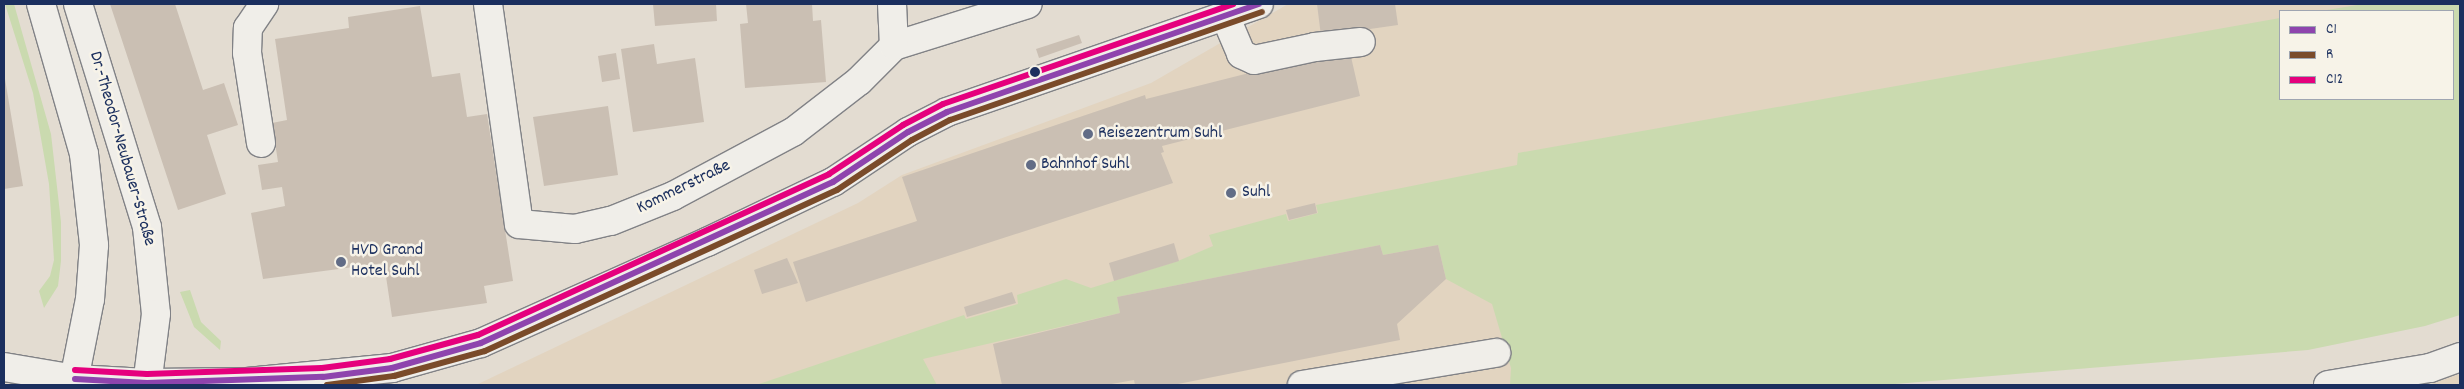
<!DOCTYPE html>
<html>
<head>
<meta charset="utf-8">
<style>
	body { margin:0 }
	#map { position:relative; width:2464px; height:389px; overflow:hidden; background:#e3dcd1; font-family:Dekko,sans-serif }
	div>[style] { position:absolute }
	.built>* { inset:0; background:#e2d4c0 }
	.green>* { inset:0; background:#cadaaf }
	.building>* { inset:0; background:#cabfb3 }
	.roads { filter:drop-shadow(1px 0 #818286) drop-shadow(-1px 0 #818286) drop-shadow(0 1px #818286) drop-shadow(0 -1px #818286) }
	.minor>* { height:28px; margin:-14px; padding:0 14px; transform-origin:14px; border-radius:14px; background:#f0eee9 }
	.major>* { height:28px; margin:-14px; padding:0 14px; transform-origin:14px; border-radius:14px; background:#f0eee9 }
	.bus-1>* { height:6px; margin:-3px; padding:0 3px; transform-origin:3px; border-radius:3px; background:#8e44ad }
	.bus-2>* { height:6px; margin:-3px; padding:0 3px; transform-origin:3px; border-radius:3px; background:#7a4b2a }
	.bus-3>* { height:6px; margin:-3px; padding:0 3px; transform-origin:3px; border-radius:3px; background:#e5007d }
	.dots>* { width:14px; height:14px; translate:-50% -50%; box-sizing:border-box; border:2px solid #f7f3e8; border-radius:50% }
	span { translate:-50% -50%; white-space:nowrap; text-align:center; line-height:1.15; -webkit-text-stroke:5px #f7f3e8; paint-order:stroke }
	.poi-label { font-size:18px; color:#1b2f5e }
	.left { translate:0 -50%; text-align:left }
	.street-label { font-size:18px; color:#1b2f5e }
	.frame { position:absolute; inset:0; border:5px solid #1b2f5e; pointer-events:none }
	.legend { position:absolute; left:2279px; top:10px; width:175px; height:90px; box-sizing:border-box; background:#f7f3e8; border:1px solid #9fa5b1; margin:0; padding:6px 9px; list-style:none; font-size:15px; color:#1b2f5e }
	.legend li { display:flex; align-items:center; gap:10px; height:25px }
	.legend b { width:25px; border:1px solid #9fa5b1 }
</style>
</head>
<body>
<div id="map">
	<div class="built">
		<div style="clip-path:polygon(evenodd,1288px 4px,2460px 4px,2460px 228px,1577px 385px,476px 385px,858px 203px,902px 175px,1151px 83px,1288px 4px,2280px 11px,2453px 11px,2453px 99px,2280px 99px,2280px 11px)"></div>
		<div style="clip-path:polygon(2460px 374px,2460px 385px,2428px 385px)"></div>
	</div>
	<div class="green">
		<div style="clip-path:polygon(5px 4px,14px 4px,51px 134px,61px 222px,61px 261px,58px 286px,44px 308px,39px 291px,50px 276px,54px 260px,49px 184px,33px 93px)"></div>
		<div style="clip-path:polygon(2363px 4px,2460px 4px,2460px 315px,2425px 326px,2308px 350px,1883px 385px,1510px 385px,1511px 368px,1492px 304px,1446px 279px,1438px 245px,1383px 255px,1380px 245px,1117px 297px,1120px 313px,923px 359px,937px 385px,756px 385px,964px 315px,966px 319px,1018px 304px,1017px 295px,1066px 279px,1091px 288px,1178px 261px,1213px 246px,1209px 235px,1286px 214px,1288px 221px,1318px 213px,1316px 205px,1517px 165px,1518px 153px,2280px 18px,2280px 99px,2453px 99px,2453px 11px,2321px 11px)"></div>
		<div style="clip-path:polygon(190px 290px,201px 322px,221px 341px,220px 350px,194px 327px,180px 292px)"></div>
	</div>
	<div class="building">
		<div style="clip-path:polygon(110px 4px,175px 4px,203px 90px,224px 83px,238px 125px,207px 135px,226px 194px,178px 210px)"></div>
		<div style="clip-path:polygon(653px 4px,716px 4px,717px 21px,655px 26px)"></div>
		<div style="clip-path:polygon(746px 4px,812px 4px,813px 21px,821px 20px,826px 82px,745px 88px,740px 24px,748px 23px)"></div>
		<div style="clip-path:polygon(1317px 4px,1395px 4px,1398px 25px,1321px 36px)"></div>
		<div style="clip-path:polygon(420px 6px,432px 77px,460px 73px,467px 117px,487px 114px,513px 281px,484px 286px,487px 303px,392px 317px,384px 263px,263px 279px,251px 213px,285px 206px,282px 187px,262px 190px,258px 165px,278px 162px,272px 123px,287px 120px,275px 39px,349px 28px,348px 17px)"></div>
		<div style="clip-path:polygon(1079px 35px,1082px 43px,1039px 58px,1036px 49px)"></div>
		<div style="clip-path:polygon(654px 44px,657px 64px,695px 58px,704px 122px,633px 132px,621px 49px)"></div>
		<div style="clip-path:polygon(1349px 48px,1360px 96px,1162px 146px,1164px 152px,1161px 153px,1173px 183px,806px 302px,793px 262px,917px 221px,902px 177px,1145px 95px,1146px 99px)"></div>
		<div style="clip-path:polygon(616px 53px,620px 79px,602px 82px,598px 56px)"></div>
		<div style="clip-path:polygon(4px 73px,23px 186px,4px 189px)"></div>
		<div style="clip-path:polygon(608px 106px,618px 175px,544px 186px,533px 117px)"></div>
		<div style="clip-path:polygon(1315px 203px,1317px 213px,1289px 220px,1286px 210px)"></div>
		<div style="clip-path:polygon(1174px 243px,1179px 261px,1114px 281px,1109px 263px)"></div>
		<div style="clip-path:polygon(1380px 245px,1383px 255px,1438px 245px,1446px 279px,1397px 324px,1400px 340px,1173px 385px,1135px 385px,1134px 380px,1106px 385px,1002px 385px,993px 344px,1120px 313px,1117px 297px)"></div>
		<div style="clip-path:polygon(787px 258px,798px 283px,762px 294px,754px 270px)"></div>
		<div style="clip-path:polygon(1012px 292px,1016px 303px,967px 317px,964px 307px)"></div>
	</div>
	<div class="roads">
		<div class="minor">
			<div style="left:488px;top:4px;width:222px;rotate:82deg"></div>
			<div style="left:519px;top:224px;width:56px;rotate:5.1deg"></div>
			<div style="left:575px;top:229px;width:37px;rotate:-13deg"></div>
			<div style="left:611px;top:221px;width:67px;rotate:-22deg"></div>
			<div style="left:673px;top:196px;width:136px;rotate:-28.1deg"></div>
			<div style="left:793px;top:132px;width:83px;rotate:-37.7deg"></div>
			<div style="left:859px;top:81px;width:49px;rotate:-45deg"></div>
			<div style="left:894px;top:46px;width:140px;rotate:-17.4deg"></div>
			<div style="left:892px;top:4px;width:42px;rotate:87.3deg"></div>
			<div style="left:1226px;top:18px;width:39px;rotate:67deg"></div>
			<div style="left:1241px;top:54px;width:14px;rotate:25deg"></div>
			<div style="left:1254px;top:60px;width:62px;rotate:-12deg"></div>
			<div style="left:1315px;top:47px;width:46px;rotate:-6.2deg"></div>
			<div style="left:261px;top:143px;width:91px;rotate:-98.8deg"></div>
			<div style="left:247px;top:53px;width:25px;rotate:-88deg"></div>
			<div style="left:248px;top:28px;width:29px;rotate:-56deg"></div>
			<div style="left:4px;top:367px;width:72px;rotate:9.6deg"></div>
			<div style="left:75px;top:379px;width:72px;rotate:3.2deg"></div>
			<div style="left:147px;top:383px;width:100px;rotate:-0.6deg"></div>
			<div style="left:247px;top:382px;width:146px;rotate:-5.5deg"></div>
			<div style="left:392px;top:368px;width:92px;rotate:-15.7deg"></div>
			<div style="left:481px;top:343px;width:248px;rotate:-24.1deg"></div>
			<div style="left:707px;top:242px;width:140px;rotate:-25.5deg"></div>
			<div style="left:833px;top:182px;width:90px;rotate:-33.7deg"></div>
			<div style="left:908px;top:132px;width:44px;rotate:-27.1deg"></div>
			<div style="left:947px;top:112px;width:330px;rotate:-19.1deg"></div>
			<div style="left:1302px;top:385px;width:197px;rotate:-9.4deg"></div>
			<div style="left:2328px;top:385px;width:103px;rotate:-9.5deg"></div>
			<div style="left:2430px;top:368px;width:32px;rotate:-20deg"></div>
		</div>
		<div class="major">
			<div style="left:41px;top:4px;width:156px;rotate:74deg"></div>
			<div style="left:84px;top:154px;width:92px;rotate:83.7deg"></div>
			<div style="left:94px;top:245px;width:54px;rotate:94.2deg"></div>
			<div style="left:90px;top:299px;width:88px;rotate:101.2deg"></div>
			<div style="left:78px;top:4px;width:233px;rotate:72.8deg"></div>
			<div style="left:147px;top:227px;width:87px;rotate:84.1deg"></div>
			<div style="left:156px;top:314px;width:72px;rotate:97.2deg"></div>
		</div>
	</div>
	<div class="bus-1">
		<div style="left:75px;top:379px;width:72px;rotate:3.2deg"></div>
		<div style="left:147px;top:383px;width:176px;rotate:-2deg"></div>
		<div style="left:323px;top:377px;width:70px;rotate:-7.4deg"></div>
		<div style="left:392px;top:368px;width:92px;rotate:-15.7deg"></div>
		<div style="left:481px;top:343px;width:387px;rotate:-24.6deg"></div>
		<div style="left:833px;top:182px;width:90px;rotate:-33.7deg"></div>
		<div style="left:908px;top:132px;width:44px;rotate:-27.1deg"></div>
		<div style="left:947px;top:112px;width:330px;rotate:-19.1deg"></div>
	</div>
	<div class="bus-2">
		<div style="left:327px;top:385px;width:68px;rotate:-7.7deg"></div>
		<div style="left:394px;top:376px;width:94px;rotate:-15.4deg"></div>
		<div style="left:485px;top:351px;width:387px;rotate:-24.6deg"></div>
		<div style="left:837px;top:190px;width:90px;rotate:-33.7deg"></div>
		<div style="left:912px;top:140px;width:43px;rotate:-27.8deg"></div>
		<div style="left:950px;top:120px;width:330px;rotate:-19.1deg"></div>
	</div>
	<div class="bus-3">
		<div style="left:75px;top:370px;width:72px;rotate:3.2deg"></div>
		<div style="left:147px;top:374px;width:175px;rotate:-2deg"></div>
		<div style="left:322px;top:368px;width:69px;rotate:-7.5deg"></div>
		<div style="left:390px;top:359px;width:91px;rotate:-15.3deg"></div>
		<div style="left:478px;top:335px;width:386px;rotate:-24.6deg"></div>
		<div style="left:829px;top:174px;width:89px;rotate:-33.5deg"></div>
		<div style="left:903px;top:125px;width:45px;rotate:-27.7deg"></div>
		<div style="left:943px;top:104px;width:307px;rotate:-19deg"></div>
	</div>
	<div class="dots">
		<div style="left:1035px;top:72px;background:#1b2f5e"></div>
		<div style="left:1088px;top:134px;background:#616c86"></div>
		<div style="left:1031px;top:165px;background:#616c86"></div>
		<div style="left:1231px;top:193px;background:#616c86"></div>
		<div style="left:341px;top:262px;background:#616c86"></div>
	</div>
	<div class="poi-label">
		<span class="left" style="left:1098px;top:134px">Reisezentrum Suhl</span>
		<span class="left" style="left:1041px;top:165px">Bahnhof Suhl</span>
		<span class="left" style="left:1242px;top:193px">Suhl</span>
		<span class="left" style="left:351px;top:262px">HVD Grand<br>Hotel Suhl</span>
	</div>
	<div class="street-label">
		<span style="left:121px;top:149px;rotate:74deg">Dr.-Theodor-Neubauer-Straße</span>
		<span style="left:684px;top:188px;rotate:-26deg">Kommerstraße</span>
	</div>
	<div class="frame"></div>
	<ul class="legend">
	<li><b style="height:6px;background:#8e44ad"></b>C1</li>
	<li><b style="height:6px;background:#7a4b2a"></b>R</li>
	<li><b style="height:6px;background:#e5007d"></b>C12</li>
	</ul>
</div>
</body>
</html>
